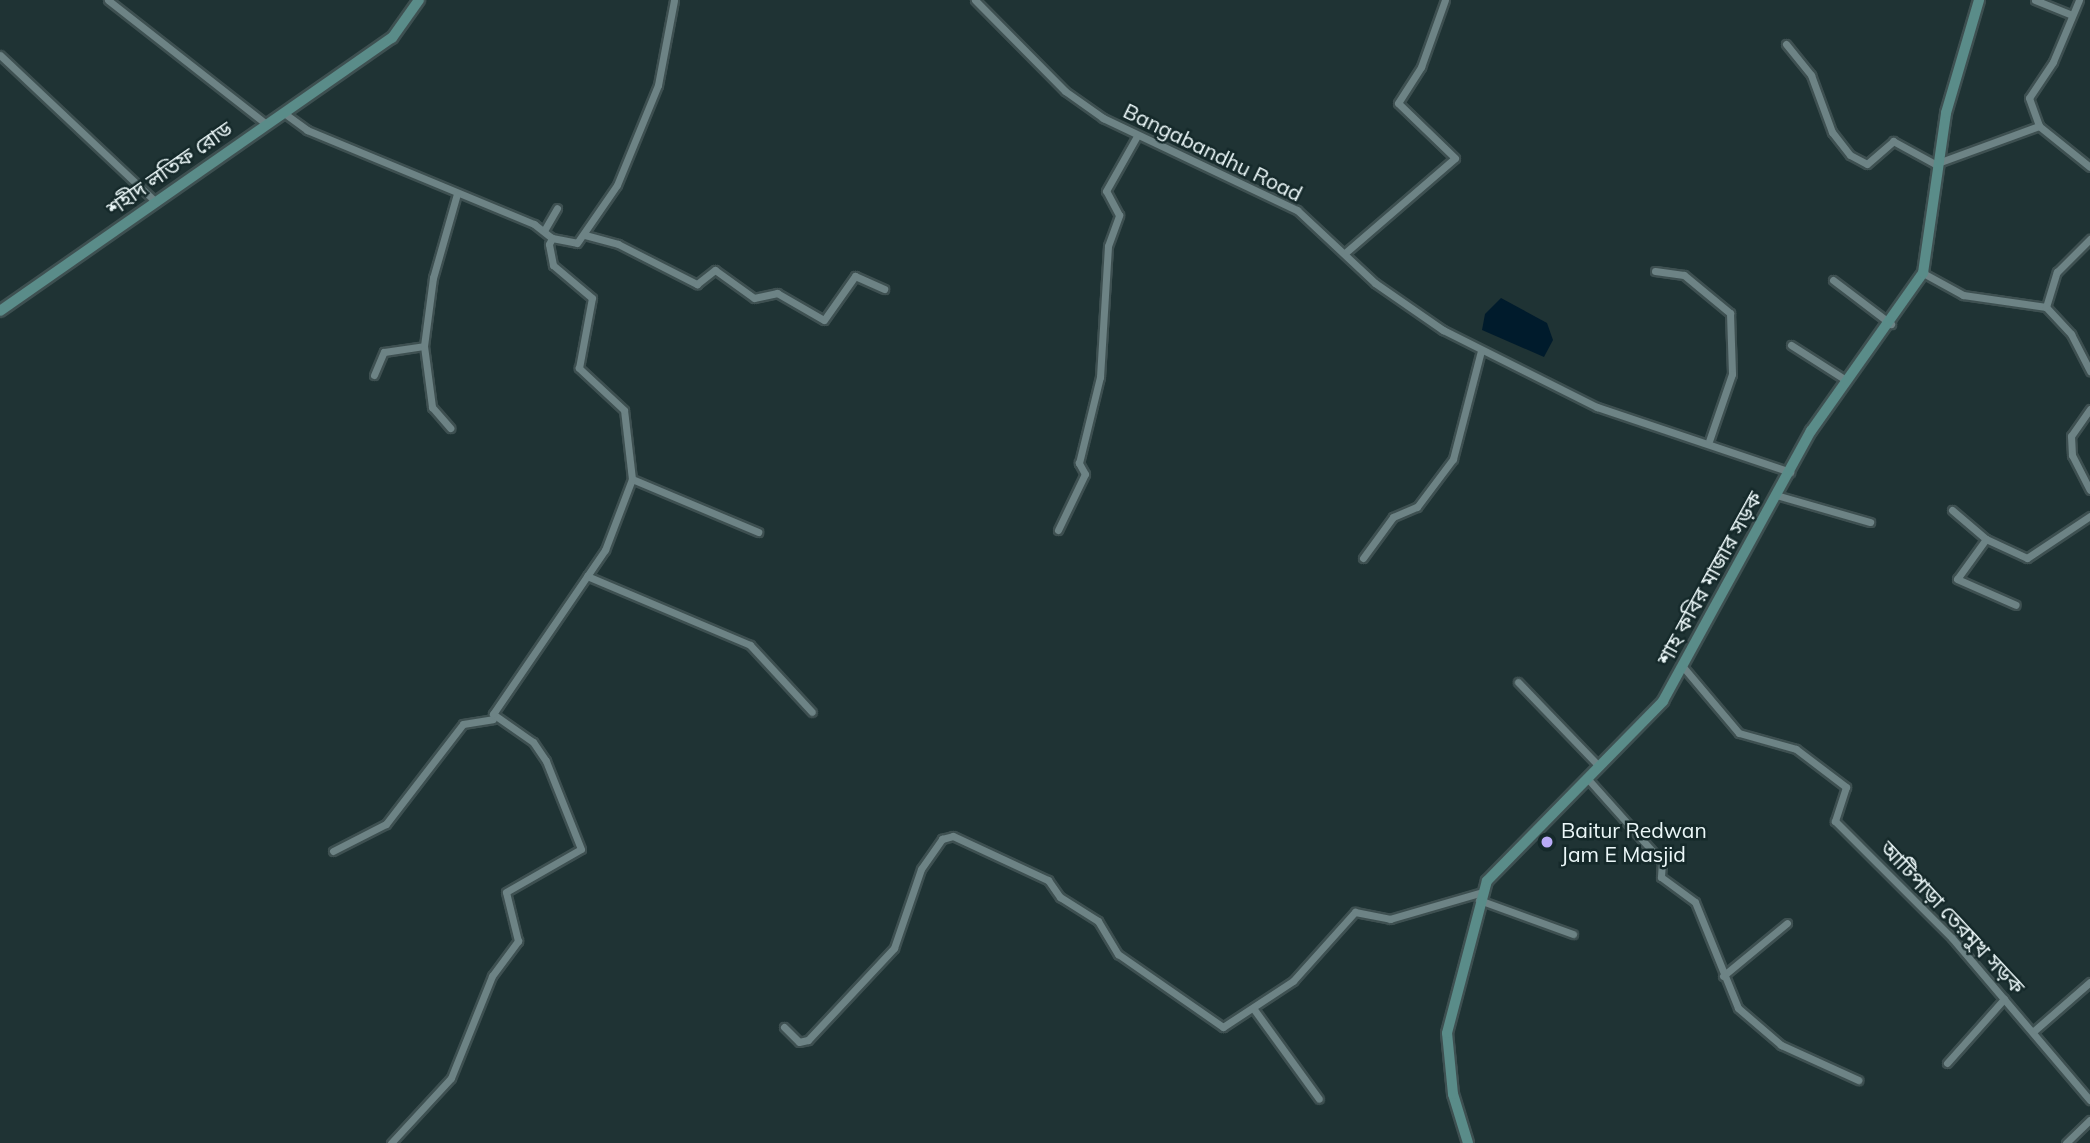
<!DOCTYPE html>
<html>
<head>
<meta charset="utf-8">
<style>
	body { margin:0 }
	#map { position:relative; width:2090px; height:1143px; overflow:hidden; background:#1f3334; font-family:Mulish,"Noto Sans Bengali",sans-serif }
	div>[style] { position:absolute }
	.water>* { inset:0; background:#001b2c }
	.roads { filter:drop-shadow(2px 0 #3e5051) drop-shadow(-2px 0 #3e5051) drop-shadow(0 2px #3e5051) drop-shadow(0 -2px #3e5051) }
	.street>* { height:7px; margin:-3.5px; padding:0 3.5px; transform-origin:3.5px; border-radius:3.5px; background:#6d8385 }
	.secondary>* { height:10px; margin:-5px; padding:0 5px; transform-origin:5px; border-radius:5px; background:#5a8c89 }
	.dots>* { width:19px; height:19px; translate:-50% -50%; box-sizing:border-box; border:4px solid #15292a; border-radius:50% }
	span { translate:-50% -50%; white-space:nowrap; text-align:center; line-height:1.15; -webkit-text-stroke:5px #15292a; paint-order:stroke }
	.street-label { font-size:21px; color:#ebf7f8 }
	.poi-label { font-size:21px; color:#ebf7f8 }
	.left { translate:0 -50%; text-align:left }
</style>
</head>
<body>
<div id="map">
	<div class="water">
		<div style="clip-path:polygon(1501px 298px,1547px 323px,1553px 340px,1544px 357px,1482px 330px,1485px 314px)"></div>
	</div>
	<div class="roads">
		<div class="street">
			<div style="left:108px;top:0;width:201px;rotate:38.1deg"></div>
			<div style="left:975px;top:0;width:128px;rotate:45.3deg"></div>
			<div style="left:1065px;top:91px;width:47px;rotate:35.4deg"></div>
			<div style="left:1103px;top:118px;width:215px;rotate:25.4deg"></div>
			<div style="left:1297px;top:210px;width:107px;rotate:43.1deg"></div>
			<div style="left:1375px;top:283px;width:83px;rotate:34.7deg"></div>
			<div style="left:1443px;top:330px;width:172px;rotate:26.6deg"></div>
			<div style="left:1597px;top:407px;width:204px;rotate:18.6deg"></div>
			<div style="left:2035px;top:0;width:40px;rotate:22deg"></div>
			<div style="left:2079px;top:0;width:67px;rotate:112.8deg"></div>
			<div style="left:2053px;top:62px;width:43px;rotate:123.7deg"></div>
			<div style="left:2029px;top:98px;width:30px;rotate:70deg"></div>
			<div style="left:2039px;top:126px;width:65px;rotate:38.8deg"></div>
			<div style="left:1786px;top:44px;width:40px;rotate:51deg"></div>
			<div style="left:1811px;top:75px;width:61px;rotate:69.8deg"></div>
			<div style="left:1832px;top:132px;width:29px;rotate:52deg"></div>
			<div style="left:1850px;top:155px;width:19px;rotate:28deg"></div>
			<div style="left:1867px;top:164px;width:35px;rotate:-41deg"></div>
			<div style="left:1893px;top:141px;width:48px;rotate:28.7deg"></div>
			<div style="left:1935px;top:164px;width:111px;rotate:-20.1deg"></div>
			<div style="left:0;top:55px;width:210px;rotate:43.3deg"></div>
			<div style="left:284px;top:113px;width:29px;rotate:36deg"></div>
			<div style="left:307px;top:130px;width:246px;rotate:22.5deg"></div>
			<div style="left:534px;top:224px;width:23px;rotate:38deg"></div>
			<div style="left:545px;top:229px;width:24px;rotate:-60deg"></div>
			<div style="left:585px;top:235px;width:34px;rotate:15deg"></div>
			<div style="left:618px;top:244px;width:89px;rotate:26.9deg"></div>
			<div style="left:697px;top:284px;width:23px;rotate:-38deg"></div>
			<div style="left:715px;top:270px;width:48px;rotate:35.7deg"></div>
			<div style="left:754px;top:298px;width:24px;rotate:-12deg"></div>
			<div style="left:777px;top:293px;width:54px;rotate:29.9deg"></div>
			<div style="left:824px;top:320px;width:54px;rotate:-54.8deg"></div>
			<div style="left:855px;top:276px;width:32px;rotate:24deg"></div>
			<div style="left:1345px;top:253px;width:145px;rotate:-40.8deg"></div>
			<div style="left:1455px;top:158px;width:79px;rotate:-136deg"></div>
			<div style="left:1398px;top:103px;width:43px;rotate:-57.4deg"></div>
			<div style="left:1421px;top:67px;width:71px;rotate:-70.3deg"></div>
			<div style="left:1655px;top:271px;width:29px;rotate:8deg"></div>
			<div style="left:1684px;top:275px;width:60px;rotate:39.6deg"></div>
			<div style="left:1730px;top:313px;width:61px;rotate:88.1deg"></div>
			<div style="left:1732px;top:374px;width:71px;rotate:108.9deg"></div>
			<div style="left:1923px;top:273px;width:46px;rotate:28.8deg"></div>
			<div style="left:1963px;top:295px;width:84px;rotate:8.2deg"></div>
			<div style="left:2046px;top:307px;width:37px;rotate:47deg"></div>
			<div style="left:2071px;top:334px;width:42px;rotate:62.8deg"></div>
			<div style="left:1833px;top:280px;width:73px;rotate:37.2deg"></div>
			<div style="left:2046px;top:307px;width:37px;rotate:-73deg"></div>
			<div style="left:2057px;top:272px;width:47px;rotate:-45deg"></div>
			<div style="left:1791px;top:345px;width:65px;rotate:32.5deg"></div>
			<div style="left:424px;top:346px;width:62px;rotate:82.5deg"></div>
			<div style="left:432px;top:407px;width:28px;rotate:49deg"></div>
			<div style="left:374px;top:375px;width:25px;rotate:-67deg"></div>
			<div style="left:384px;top:352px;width:40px;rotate:-8.5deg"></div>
			<div style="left:424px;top:346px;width:69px;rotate:-82.5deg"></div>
			<div style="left:433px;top:278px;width:87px;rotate:-74.1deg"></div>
			<div style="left:2090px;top:409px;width:33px;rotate:125deg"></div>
			<div style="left:2071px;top:436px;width:19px;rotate:87deg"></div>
			<div style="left:2072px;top:455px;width:39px;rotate:63deg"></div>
			<div style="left:632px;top:479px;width:137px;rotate:22.8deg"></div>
			<div style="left:1776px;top:495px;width:98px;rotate:16deg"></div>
			<div style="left:1952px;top:510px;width:45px;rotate:40.5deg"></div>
			<div style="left:1986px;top:539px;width:45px;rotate:24.9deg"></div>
			<div style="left:2027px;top:558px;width:76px;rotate:-33.7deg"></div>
			<div style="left:1058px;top:530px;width:62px;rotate:-64.3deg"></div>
			<div style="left:1085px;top:474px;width:13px;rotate:-119deg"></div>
			<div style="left:1079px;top:463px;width:89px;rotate:-76.3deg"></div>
			<div style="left:1100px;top:377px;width:131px;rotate:-86.5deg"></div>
			<div style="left:1108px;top:246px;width:33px;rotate:-70deg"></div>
			<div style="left:1119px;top:215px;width:27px;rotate:-118deg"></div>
			<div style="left:1106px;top:191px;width:63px;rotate:-60.6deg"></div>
			<div style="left:1986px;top:539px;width:49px;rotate:125.9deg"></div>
			<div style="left:1957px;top:579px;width:64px;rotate:23.8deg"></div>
			<div style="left:1363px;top:558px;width:51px;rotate:-53.8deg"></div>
			<div style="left:1393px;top:517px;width:26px;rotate:-23deg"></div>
			<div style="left:1417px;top:507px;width:60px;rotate:-53.1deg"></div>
			<div style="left:1453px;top:459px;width:112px;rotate:-75.5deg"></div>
			<div style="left:587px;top:576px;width:177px;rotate:22.9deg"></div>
			<div style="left:750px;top:645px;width:91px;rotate:47.2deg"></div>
			<div style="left:1684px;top:668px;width:85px;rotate:49.8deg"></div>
			<div style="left:1739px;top:733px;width:59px;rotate:15.7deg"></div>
			<div style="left:1796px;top:749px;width:63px;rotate:37.2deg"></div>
			<div style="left:1846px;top:787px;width:36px;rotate:108deg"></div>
			<div style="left:1835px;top:821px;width:165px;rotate:45deg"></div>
			<div style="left:1952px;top:938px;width:213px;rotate:49.6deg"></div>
			<div style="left:1518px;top:682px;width:115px;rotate:46.1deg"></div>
			<div style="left:1587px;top:778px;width:113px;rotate:48.2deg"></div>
			<div style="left:1662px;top:862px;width:15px;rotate:94deg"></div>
			<div style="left:1661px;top:877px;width:42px;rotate:36.3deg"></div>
			<div style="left:1695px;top:902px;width:114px;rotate:67.9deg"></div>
			<div style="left:1738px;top:1008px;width:57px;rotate:40.7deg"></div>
			<div style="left:1781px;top:1045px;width:85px;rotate:24.4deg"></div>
			<div style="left:333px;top:851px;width:59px;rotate:-27deg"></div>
			<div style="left:386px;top:824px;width:126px;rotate:-52.4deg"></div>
			<div style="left:463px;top:724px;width:30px;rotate:-9deg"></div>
			<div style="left:1479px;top:900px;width:100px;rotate:19.9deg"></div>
			<div style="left:1723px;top:976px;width:83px;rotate:-39.6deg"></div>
			<div style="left:1253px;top:1008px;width:112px;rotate:54deg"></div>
			<div style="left:784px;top:1027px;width:21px;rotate:45deg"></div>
			<div style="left:799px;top:1042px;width:9px;rotate:-13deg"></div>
			<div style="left:808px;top:1040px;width:126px;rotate:-46.9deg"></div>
			<div style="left:894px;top:948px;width:83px;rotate:-71.1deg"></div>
			<div style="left:921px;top:869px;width:37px;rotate:-55deg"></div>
			<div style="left:942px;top:839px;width:11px;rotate:-15deg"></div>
			<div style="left:953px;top:836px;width:105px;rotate:24.9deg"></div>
			<div style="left:1048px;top:880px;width:21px;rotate:55deg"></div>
			<div style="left:1060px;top:897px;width:45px;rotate:32.3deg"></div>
			<div style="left:1098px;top:921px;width:39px;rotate:59deg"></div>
			<div style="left:1118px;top:954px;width:128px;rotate:34.8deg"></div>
			<div style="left:1223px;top:1027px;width:84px;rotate:-33.3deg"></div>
			<div style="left:1293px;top:981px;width:93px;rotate:-48.1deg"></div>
			<div style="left:1355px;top:912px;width:36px;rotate:11deg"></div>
			<div style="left:1390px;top:919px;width:97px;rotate:-16.2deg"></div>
			<div style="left:2035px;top:1030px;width:73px;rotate:-41.1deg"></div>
			<div style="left:1947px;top:1063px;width:86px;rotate:-48.3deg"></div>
			<div style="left:391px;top:1143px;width:88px;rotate:-47.3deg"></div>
			<div style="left:451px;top:1078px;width:110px;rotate:-68.1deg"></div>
			<div style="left:492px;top:976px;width:44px;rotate:-53.4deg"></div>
			<div style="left:518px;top:941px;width:50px;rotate:-103.8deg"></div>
			<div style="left:506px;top:892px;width:86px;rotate:-29.8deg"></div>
			<div style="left:581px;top:849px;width:95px;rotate:-111.7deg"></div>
			<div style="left:546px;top:761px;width:23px;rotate:-124deg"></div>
			<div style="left:533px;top:742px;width:49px;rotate:-145deg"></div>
			<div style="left:493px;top:714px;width:199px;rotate:-55.7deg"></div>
			<div style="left:605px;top:550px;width:76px;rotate:-69.2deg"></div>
			<div style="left:632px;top:479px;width:69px;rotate:-96.6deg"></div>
			<div style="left:624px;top:410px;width:62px;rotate:-137deg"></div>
			<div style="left:579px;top:368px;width:71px;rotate:-79.5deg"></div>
			<div style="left:592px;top:298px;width:51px;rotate:-139.8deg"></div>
			<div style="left:553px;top:265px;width:21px;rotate:-101deg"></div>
			<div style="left:549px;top:244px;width:7px;rotate:-63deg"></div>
			<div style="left:552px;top:238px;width:25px;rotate:11deg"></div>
			<div style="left:577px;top:243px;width:70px;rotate:-55.4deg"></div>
			<div style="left:617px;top:185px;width:108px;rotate:-67.7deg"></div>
			<div style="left:658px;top:85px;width:86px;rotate:-79.3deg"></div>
			<div style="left:2066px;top:1143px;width:33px;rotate:-44deg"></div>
		</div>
		<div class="secondary">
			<div style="left:0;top:311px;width:478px;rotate:-34.9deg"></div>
			<div style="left:392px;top:38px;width:47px;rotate:-54.6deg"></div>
			<div style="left:1468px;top:1143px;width:51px;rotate:-107deg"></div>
			<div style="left:1453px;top:1094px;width:61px;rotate:-95.6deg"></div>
			<div style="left:1447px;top:1033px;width:157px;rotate:-75.3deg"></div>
			<div style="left:1487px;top:881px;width:252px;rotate:-45.6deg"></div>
			<div style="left:1663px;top:701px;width:308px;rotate:-61.3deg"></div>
			<div style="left:1811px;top:431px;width:194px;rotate:-54.7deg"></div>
			<div style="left:1923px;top:273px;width:162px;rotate:-81.8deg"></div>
			<div style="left:1946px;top:113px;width:118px;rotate:-73.7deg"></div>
		</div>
	</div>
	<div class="dots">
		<div style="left:1547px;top:842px;background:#b9abf7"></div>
	</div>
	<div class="street-label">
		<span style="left:1213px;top:152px;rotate:26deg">Bangabandhu Road</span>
		<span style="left:169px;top:168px;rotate:-35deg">শহীদ লতিফ রোড</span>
		<span style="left:1709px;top:578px;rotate:-61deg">শাহ কবির মাজার সড়ক</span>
		<span style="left:1953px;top:917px;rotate:47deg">আটিপাড়া তেরমুখ সড়ক</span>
	</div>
	<div class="poi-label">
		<span class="left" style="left:1561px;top:842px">Baitur Redwan<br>Jam E Masjid</span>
	</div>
</div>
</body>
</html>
